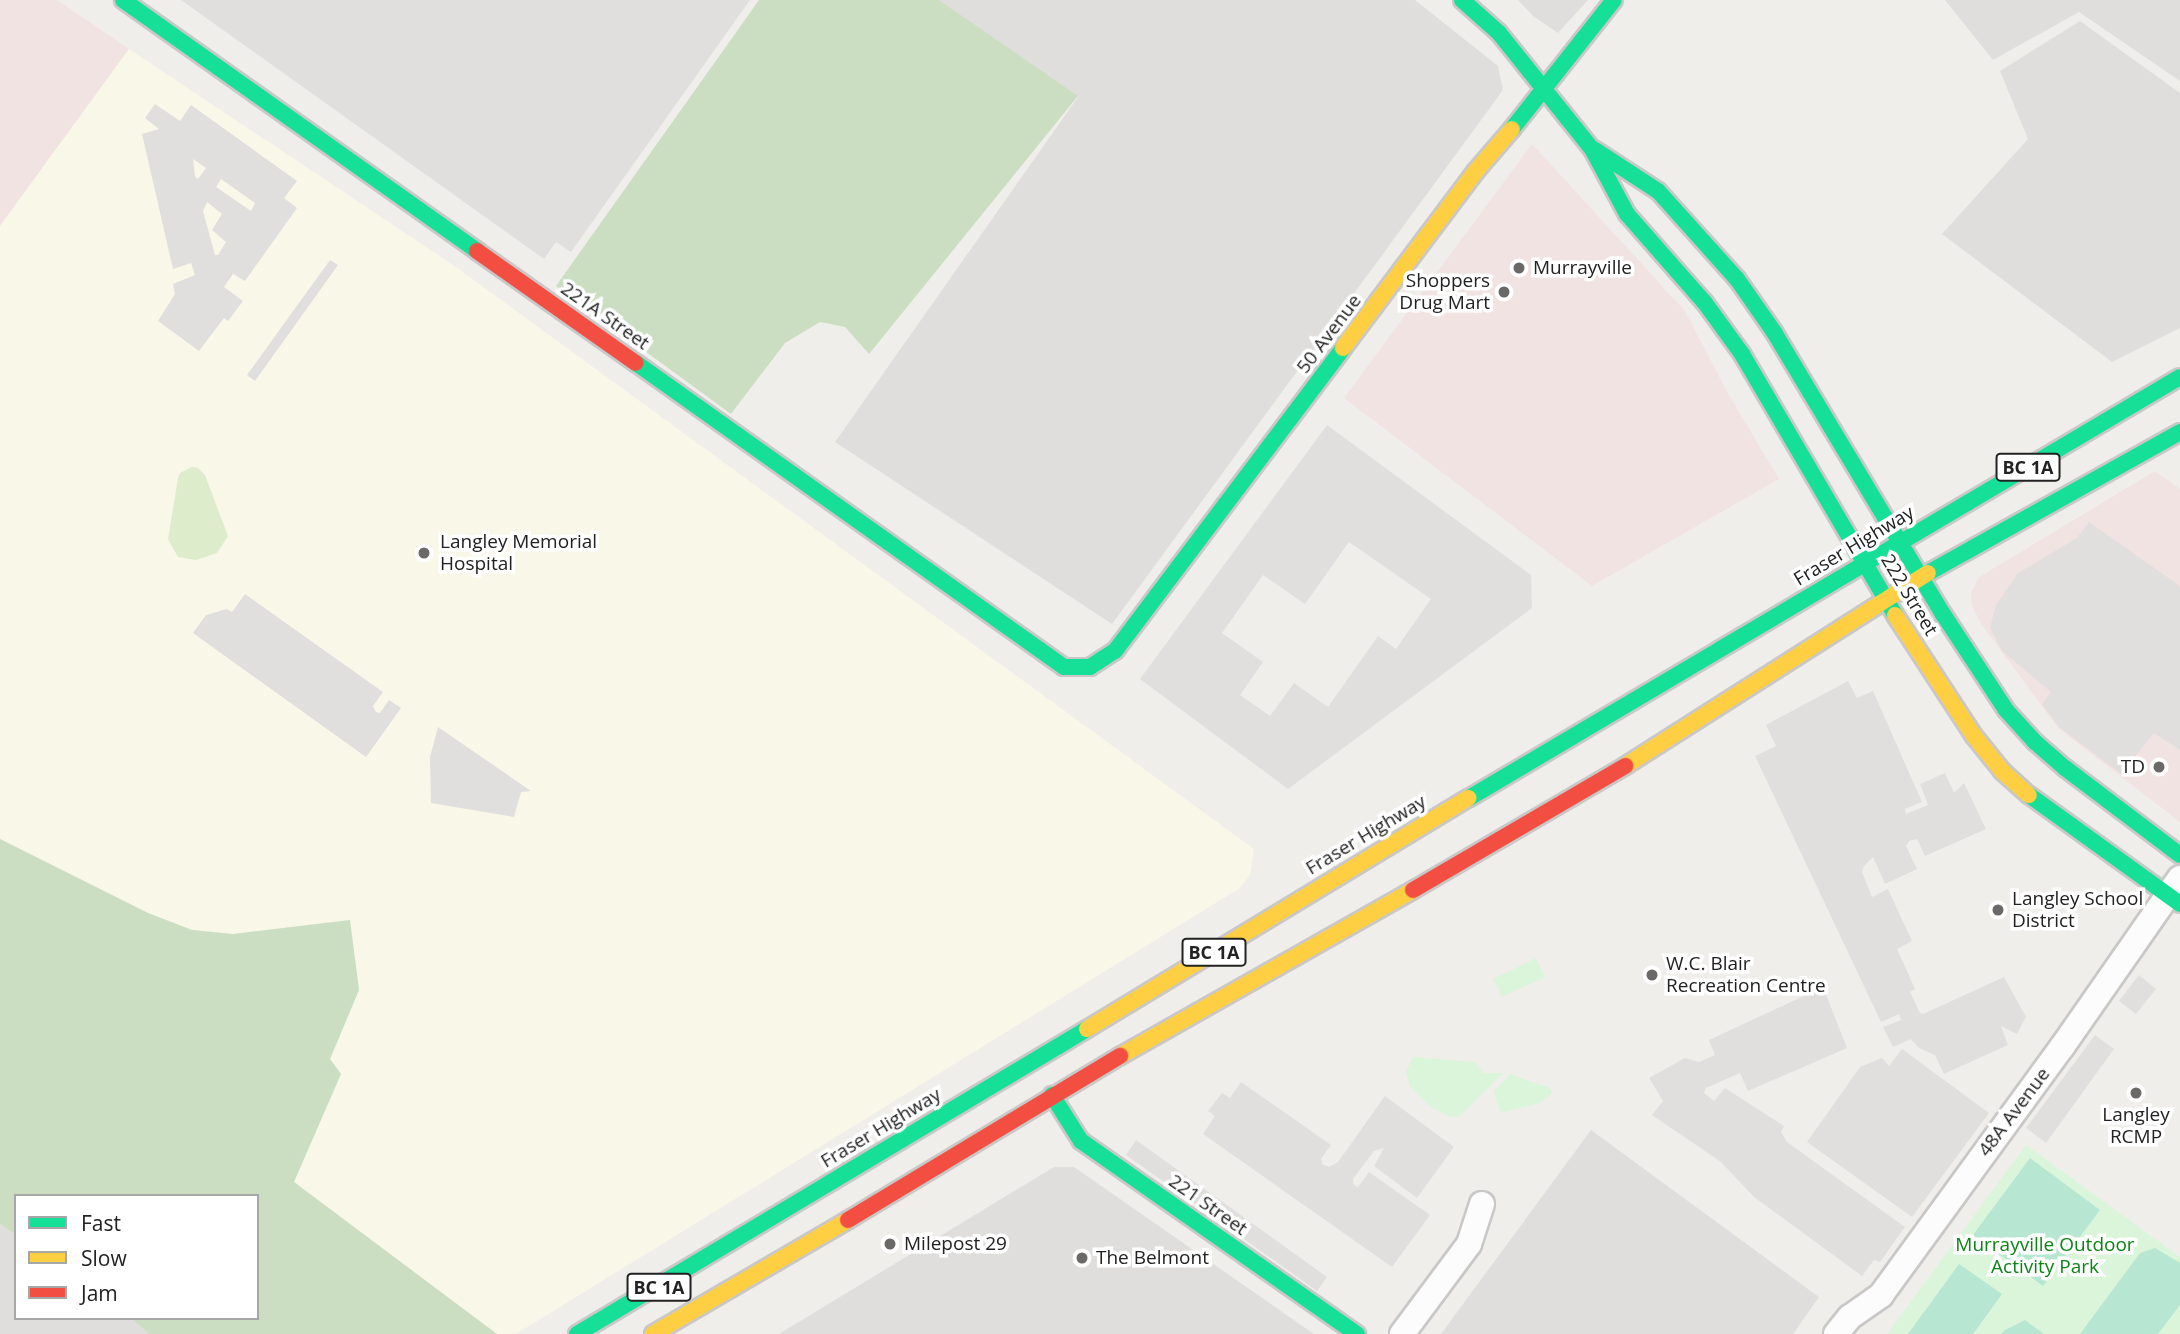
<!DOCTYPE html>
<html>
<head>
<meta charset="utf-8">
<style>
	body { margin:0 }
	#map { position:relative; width:2180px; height:1334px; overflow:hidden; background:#f0eeeb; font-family:"Open Sans",sans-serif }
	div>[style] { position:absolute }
	.residential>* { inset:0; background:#dfdedc }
	.commercial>* { inset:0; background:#f1e3e1 }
	.education>* { inset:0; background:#f8f7e8 }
	.grass>* { inset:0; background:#ddeccb }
	.forest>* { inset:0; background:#cbdec1 }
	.park>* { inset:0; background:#daf5da }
	.pitch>* { inset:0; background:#b7e6d2 }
	.parking>* { inset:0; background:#e0dfde }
	.roads { filter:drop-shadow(2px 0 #c9c8c7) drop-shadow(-2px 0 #c9c8c7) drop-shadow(0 2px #c9c8c7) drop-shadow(0 -2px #c9c8c7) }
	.street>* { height:24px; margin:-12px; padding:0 12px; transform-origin:12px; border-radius:12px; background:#fdfcfc }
	.fast>* { height:16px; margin:-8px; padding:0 8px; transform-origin:8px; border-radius:8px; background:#16e098 }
	.slow>* { height:16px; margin:-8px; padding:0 8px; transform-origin:8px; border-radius:8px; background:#ffcf43 }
	.jam>* { height:16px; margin:-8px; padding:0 8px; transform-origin:8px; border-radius:8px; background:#f24e42 }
	.dots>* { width:19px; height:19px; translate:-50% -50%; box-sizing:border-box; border:4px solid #fff; border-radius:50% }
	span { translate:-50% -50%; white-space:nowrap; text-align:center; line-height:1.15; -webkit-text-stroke:7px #fff; paint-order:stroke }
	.shield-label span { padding:2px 5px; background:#fff; border:2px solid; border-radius:5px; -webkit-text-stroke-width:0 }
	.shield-label { font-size:18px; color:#222; font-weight:700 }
	.poi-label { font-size:19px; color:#222 }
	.left { translate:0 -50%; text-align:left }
	.right { translate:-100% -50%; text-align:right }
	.street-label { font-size:19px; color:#222 }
	.park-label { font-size:19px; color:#0c8416 }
	.legend { position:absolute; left:14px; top:1194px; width:245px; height:126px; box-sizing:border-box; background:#fff; border:2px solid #a7a7a7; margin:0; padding:9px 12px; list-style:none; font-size:21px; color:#222 }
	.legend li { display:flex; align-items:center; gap:14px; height:35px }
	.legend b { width:35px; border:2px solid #a7a7a7 }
</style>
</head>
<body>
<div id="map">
	<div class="residential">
		<div style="clip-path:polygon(939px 0,1415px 0,1498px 66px,1503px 90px,1112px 624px,835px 442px,1078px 97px)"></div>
		<div style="clip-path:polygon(1518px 0,1588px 0,1558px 33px,1533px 16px)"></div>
		<div style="clip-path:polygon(1945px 0,2180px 0,2180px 81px,2079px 12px,1993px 60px)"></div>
		<div style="clip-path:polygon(2080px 21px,2180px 93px,2180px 328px,2112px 362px,1942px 234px,2028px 139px,2000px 71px)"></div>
		<div style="clip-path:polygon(1591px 1130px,1819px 1297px,1793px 1334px,1441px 1334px)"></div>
		<div style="clip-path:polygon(1054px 1167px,1074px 1167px,1314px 1334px,779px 1334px)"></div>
		<div style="clip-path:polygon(0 1224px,16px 1235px,16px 1318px,131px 1318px,149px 1334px,0 1334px)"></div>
	</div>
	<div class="commercial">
		<div style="clip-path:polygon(0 0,57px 0,129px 49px,0 226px)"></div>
		<div style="clip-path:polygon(1532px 144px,1685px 311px,1726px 390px,1779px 479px,1592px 586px,1344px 398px)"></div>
		<div style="clip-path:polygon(2155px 471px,2180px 489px,2180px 822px,2058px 728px,1982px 625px,1972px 606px,1971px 593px,1979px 577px)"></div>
	</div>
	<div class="education">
		<div style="clip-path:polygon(129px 49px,456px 267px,1254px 849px,1250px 875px,1240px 888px,516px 1334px,497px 1334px,293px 1182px,341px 1074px,330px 1059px,359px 990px,350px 920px,233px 934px,192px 930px,148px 913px,0 839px,0 226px)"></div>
	</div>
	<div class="grass">
		<div style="clip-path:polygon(192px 467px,198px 468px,205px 475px,228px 536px,217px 553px,196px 560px,178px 557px,168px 539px,178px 478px,180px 473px)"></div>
	</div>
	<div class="forest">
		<div style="clip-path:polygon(759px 0,939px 0,1078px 96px,869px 354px,845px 327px,820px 322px,785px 343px,731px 414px,556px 286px)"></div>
		<div style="clip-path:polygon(0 839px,148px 913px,192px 930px,233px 934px,350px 920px,359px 990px,330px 1059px,341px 1074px,294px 1182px,497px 1334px,149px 1334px,131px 1318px,257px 1318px,257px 1196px,16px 1196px,16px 1235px,0 1224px)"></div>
	</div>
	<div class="park">
		<div style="clip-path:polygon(1536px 958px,1545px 977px,1502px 997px,1493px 979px)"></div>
		<div style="clip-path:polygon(1413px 1057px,1474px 1062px,1484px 1073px,1503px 1073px,1460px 1116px,1451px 1117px,1432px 1108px,1410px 1087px,1406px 1072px)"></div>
		<div style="clip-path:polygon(1510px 1074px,1550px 1088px,1552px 1093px,1540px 1103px,1504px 1112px,1499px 1111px,1494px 1091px)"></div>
		<div style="clip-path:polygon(2026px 1145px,2180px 1257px,2180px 1334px,1887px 1334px)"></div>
	</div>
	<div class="pitch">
		<div style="clip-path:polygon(2030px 1158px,2100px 1210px,2043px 1286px,1973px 1235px)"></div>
		<div style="clip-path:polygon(2155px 1248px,2180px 1263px,2180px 1305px,2158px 1334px,2080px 1334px,2140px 1253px)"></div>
		<div style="clip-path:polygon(1959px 1264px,2002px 1294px,1973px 1334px,1908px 1334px)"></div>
		<div style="clip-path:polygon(2025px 1320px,2044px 1334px,2001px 1334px,2005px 1330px)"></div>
	</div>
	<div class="parking">
		<div style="clip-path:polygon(181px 0,750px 0,571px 252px,556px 242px,544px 259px)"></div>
		<div style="clip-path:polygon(evenodd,155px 104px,180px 121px,191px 105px,297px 181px,284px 198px,297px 208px,245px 281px,233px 274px,224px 287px,243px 301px,228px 321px,224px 318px,199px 351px,158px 321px,175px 294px,173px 284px,195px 275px,191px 263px,173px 269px,142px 134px,159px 129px,145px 118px,155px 104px,193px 159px,206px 168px,198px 179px,195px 177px,193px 159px,155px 104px,221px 179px,255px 203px,251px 211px,216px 187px,221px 179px,155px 104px,207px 202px,222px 214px,212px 230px,226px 242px,218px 255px,215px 255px,203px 211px,207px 202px)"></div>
		<div style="clip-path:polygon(330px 260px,338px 265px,255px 381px,247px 375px)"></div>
		<div style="clip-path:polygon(evenodd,1327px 425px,1531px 575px,1532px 608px,1288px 789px,1140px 679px,1327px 425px,1349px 542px,1431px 599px,1396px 649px,1378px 636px,1328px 707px,1294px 683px,1270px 716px,1240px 695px,1263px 662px,1222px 633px,1263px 575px,1305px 604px,1349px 542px)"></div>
		<div style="clip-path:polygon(2089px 522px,2180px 586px,2180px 750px,2154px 733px,2121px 774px,2059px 727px,2042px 704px,2051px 692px,2002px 651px,1990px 628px,1996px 605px,2018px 573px,2077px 538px)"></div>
		<div style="clip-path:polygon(245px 594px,383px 692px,373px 706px,376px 712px,380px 713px,389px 700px,401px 708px,366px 757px,193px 633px,206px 615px,227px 609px,232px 612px)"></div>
		<div style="clip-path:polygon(1848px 681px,1857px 698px,1873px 691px,1922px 802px,1905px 809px,1906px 814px,1928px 805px,1920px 784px,1945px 773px,1954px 793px,1964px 783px,1986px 829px,1925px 856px,1917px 839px,1909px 841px,1906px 846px,1917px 869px,1885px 884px,1873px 857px,1864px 866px,1862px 872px,1872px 897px,1888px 889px,1912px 941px,1897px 949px,1915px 989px,1910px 992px,1920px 1013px,1923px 1014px,2004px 977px,2026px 1017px,2017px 1034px,2001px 1026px,2008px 1045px,1944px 1074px,1935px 1055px,1919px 1048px,1911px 1039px,1893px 1047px,1883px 1027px,1901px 1020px,1899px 1014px,1881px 1022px,1755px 756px,1776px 746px,1766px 725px)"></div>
		<div style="clip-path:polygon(438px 727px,531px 791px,521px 792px,514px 817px,431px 803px,430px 757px)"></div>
		<div style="clip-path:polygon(2139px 975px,2156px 989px,2136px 1014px,2119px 1001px)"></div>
		<div style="clip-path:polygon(1823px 987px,1847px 1048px,1748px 1091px,1740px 1073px,1706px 1088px,1704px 1093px,1714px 1101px,1725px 1088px,1784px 1126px,1781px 1132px,1787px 1142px,1905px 1227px,1880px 1262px,1874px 1260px,1862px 1276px,1754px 1197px,1721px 1162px,1652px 1115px,1663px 1101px,1649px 1078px,1685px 1058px,1699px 1062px,1715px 1055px,1709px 1040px)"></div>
		<div style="clip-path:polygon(2095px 1035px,2114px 1049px,2046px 1143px,2026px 1128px)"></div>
		<div style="clip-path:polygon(1902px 1049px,1989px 1113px,1912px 1217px,1807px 1142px,1860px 1067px,1882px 1058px,1889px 1066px)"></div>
		<div style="clip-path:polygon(1241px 1082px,1331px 1145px,1321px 1159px,1322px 1164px,1329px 1167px,1338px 1162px,1385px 1096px,1454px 1147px,1417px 1198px,1374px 1166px,1384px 1148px,1374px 1151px,1353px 1179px,1354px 1185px,1358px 1187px,1369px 1172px,1430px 1215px,1392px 1267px,1203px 1134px,1215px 1116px,1208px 1111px,1222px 1093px,1230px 1098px)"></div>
		<div style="clip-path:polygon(1136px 1140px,1327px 1277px,1317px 1291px,1126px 1155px)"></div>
	</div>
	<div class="roads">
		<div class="street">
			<div style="left:1402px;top:1334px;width:112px;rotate:-53.3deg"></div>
			<div style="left:1469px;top:1244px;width:42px;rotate:-72deg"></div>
			<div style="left:1836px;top:1334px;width:22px;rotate:-51deg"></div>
			<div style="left:1850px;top:1317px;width:38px;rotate:-35deg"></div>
			<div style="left:1881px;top:1295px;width:307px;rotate:-53.9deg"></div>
			<div style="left:2062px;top:1047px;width:206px;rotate:-55.1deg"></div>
		</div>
		<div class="fast">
			<div style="left:123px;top:0;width:434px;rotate:35.3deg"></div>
			<div style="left:1462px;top:0;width:50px;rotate:41.7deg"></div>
			<div style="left:1499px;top:33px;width:149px;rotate:51.3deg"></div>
			<div style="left:1592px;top:149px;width:74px;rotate:61.7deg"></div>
			<div style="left:1627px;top:214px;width:118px;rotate:48.8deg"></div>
			<div style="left:1705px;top:303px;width:63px;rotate:54deg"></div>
			<div style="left:1742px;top:354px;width:303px;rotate:59.6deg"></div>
			<div style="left:1512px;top:129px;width:164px;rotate:-51.7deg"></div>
			<div style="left:1595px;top:150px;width:75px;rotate:33.1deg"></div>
			<div style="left:1658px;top:191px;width:118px;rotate:48.1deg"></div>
			<div style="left:1737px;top:279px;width:65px;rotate:55.1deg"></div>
			<div style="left:1774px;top:332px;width:329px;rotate:59.1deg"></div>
			<div style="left:1943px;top:614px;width:115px;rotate:56.7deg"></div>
			<div style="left:2006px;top:710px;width:43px;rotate:47.8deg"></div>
			<div style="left:2035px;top:742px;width:40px;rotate:41deg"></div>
			<div style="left:2065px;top:768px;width:144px;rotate:37.1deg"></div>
			<div style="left:636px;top:363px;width:525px;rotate:35.39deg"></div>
			<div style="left:1064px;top:667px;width:26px"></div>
			<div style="left:1090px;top:667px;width:30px;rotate:-33deg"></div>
			<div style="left:1115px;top:651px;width:379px;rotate:-53deg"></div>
			<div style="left:1928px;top:573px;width:289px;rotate:-29.2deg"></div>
			<div style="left:2029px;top:795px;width:186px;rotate:35.8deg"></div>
			<div style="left:1469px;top:798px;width:826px;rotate:-30.63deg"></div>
			<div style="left:1052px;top:1095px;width:54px;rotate:57.8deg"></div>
			<div style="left:1081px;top:1141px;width:337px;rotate:35deg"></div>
			<div style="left:577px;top:1334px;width:594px;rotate:-30.88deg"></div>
		</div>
		<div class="slow">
			<div style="left:1343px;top:348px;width:221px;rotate:-53.1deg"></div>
			<div style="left:1476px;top:171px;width:55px;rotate:-49.4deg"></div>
			<div style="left:1895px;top:615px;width:145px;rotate:56.9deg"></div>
			<div style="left:1974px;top:736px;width:45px;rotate:51.3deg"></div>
			<div style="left:2002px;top:771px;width:36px;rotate:42deg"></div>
			<div style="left:1625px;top:766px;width:359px;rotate:-32.5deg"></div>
			<div style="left:1087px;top:1029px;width:446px;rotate:-31.2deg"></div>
			<div style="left:1120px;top:1056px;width:337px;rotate:-29.5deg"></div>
			<div style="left:653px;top:1334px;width:226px;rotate:-30.3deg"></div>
		</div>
		<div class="jam">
			<div style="left:477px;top:251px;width:194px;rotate:35.2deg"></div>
			<div style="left:1413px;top:890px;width:246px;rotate:-30.3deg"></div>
			<div style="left:848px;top:1220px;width:318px;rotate:-31.1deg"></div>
		</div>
	</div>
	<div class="dots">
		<div style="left:1519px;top:268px;background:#6a6968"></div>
		<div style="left:1504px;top:292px;background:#6a6968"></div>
		<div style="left:424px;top:553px;background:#6a6968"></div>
		<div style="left:2159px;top:767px;background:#6a6968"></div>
		<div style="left:1998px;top:910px;background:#6a6968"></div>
		<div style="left:1652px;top:975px;background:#6a6968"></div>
		<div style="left:2136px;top:1093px;background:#6a6968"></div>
		<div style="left:890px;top:1244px;background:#6a6968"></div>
		<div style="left:1082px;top:1258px;background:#6a6968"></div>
	</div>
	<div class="shield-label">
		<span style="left:2028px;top:467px">BC 1A</span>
		<span style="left:1214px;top:952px">BC 1A</span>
		<span style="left:659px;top:1287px">BC 1A</span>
	</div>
	<div class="poi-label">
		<span class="left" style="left:1533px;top:268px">Murrayville</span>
		<span class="right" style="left:1490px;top:292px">Shoppers<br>Drug Mart</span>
		<span class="left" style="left:440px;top:553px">Langley Memorial<br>Hospital</span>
		<span class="right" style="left:2145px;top:767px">TD</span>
		<span class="left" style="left:2012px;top:910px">Langley School<br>District</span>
		<span class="left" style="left:1666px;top:975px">W.C. Blair<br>Recreation Centre</span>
		<span style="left:2136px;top:1126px">Langley<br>RCMP</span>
		<span class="left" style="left:904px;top:1244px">Milepost 29</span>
		<span class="left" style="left:1096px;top:1258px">The Belmont</span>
	</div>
	<div class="street-label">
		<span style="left:605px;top:316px;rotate:35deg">221A Street</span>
		<span style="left:1329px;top:334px;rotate:-53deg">50 Avenue</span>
		<span style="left:1854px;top:546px;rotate:-31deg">Fraser Highway</span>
		<span style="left:1909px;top:595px;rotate:59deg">222 Street</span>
		<span style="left:1366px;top:835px;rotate:-31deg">Fraser Highway</span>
		<span style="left:2014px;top:1112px;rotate:-53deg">48A Avenue</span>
		<span style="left:881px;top:1128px;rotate:-31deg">Fraser Highway</span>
		<span style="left:1208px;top:1205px;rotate:35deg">221 Street</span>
	</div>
	<div class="park-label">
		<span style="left:2045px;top:1256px">Murrayville Outdoor<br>Activity Park</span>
	</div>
	<ul class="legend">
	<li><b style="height:9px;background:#16e098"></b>Fast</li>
	<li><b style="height:9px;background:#ffcf43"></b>Slow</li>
	<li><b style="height:9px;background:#f24e42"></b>Jam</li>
	</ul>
</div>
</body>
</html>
